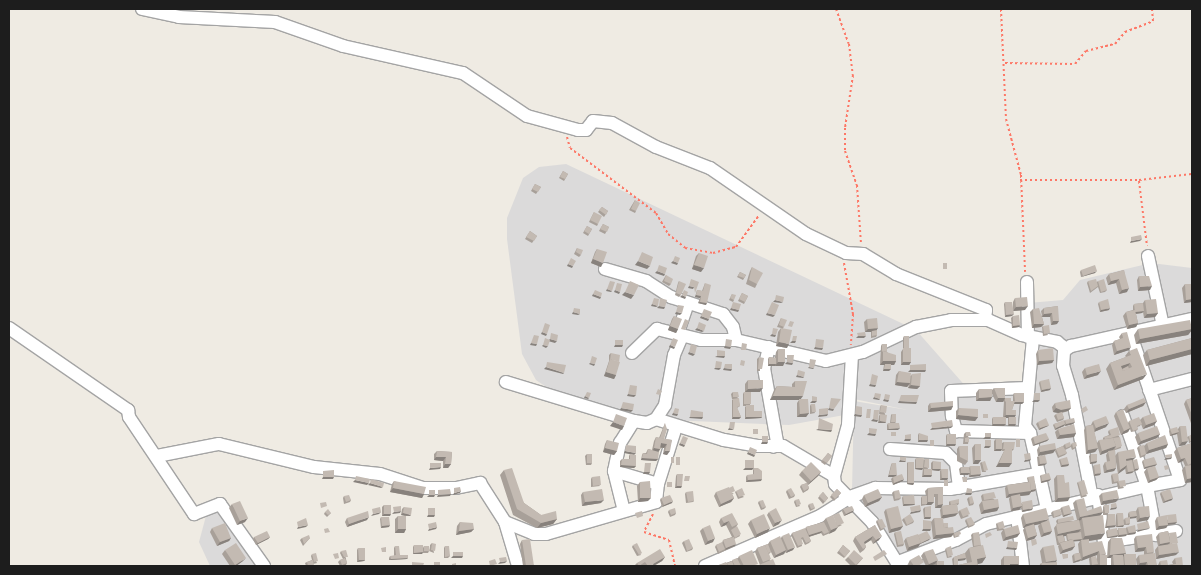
<!DOCTYPE html>
<html>
<head>
<meta charset="utf-8">
<style>
	body { margin:0 }
	#map { position:relative; width:1201px; height:575px; overflow:hidden; background:#efebe3; font-family:"Noto Sans",sans-serif }
	div>[style] { position:absolute }
	.residential>* { inset:0; background:#dbdada }
	.path>* { height:2px; margin-top:-1px; transform-origin:0; background:repeating-linear-gradient(90deg,#fd7766 0 2.5px,transparent 0 5px) }
	.roads { filter:drop-shadow(1px 0 #a4a4a4) drop-shadow(-1px 0 #a4a4a4) drop-shadow(0 1px #a4a4a4) drop-shadow(0 -1px #a4a4a4) }
	.minor>* { height:12px; margin:-6px; padding:0 6px; transform-origin:6px; border-radius:6px; background:#fff }
	.wall>* { inset:0; background:#a8a099 }
	.shaded-wall>* { inset:0; background:#88827d }
	.building>* { inset:0; background:#c3bab2 }
	span { translate:-50% -50%; white-space:nowrap; text-align:center; line-height:1.15; -webkit-text-stroke:5px #fff; paint-order:stroke }
	.frame { position:absolute; inset:0; border:10px solid #1d1d1d; pointer-events:none }
</style>
</head>
<body>
<div id="map">
	<div class="residential">
		<div style="clip-path:polygon(566px 164px,916px 330px,968px 389px,1025px 384px,1028px 303px,1063px 300px,1080px 280px,1151px 263px,1192px 268px,1192px 566px,893px 566px,852px 491px,854px 401px,908px 410px,854px 399px,850px 414px,789px 425px,620px 418px,576px 407px,536px 380px,522px 354px,507px 239px,507px 218px,523px 178px,539px 167px)"></div>
		<div style="clip-path:polygon(221px 511px,269px 566px,210px 566px,199px 542px,206px 516px)"></div>
	</div>
	<div class="path">
		<div style="left:836px;top:9px;width:37px;rotate:70deg"></div>
		<div style="left:849px;top:44px;width:31px;rotate:83deg"></div>
		<div style="left:853px;top:75px;width:54px;rotate:98.6deg"></div>
		<div style="left:845px;top:128px;width:23px;rotate:90deg"></div>
		<div style="left:845px;top:151px;width:36px;rotate:71deg"></div>
		<div style="left:857px;top:185px;width:59px;rotate:86.1deg"></div>
		<div style="left:1001px;top:9px;width:110px;rotate:87.4deg"></div>
		<div style="left:1006px;top:119px;width:58px;rotate:75deg"></div>
		<div style="left:1021px;top:175px;width:97px;rotate:87.6deg"></div>
		<div style="left:1005px;top:63px;width:70px;rotate:0.8deg"></div>
		<div style="left:1075px;top:64px;width:17px;rotate:-50deg"></div>
		<div style="left:1086px;top:51px;width:30px;rotate:-14deg"></div>
		<div style="left:1115px;top:44px;width:16px;rotate:-50deg"></div>
		<div style="left:1125px;top:32px;width:30px;rotate:-21deg"></div>
		<div style="left:1153px;top:21px;width:12px;rotate:-95deg"></div>
		<div style="left:567px;top:137px;width:11px;rotate:75deg"></div>
		<div style="left:570px;top:148px;width:108px;rotate:37.1deg"></div>
		<div style="left:656px;top:213px;width:24px;rotate:60deg"></div>
		<div style="left:668px;top:234px;width:22px;rotate:39deg"></div>
		<div style="left:685px;top:248px;width:28px;rotate:10deg"></div>
		<div style="left:713px;top:253px;width:24px;rotate:-15deg"></div>
		<div style="left:736px;top:247px;width:39px;rotate:-54deg"></div>
		<div style="left:1020px;top:180px;width:119px"></div>
		<div style="left:1139px;top:180px;width:53px;rotate:-6.5deg"></div>
		<div style="left:1139px;top:181px;width:65px;rotate:83deg"></div>
		<div style="left:844px;top:263px;width:52px;rotate:80deg"></div>
		<div style="left:853px;top:314px;width:31px;rotate:94deg"></div>
		<div style="left:653px;top:514px;width:20px;rotate:117deg"></div>
		<div style="left:644px;top:532px;width:26px;rotate:18deg"></div>
		<div style="left:669px;top:540px;width:27px;rotate:77deg"></div>
	</div>
	<div class="roads">
		<div class="minor">
			<div style="left:142px;top:9px;width:38px;rotate:12deg"></div>
			<div style="left:179px;top:17px;width:96px;rotate:3deg"></div>
			<div style="left:275px;top:22px;width:72px;rotate:19.4deg"></div>
			<div style="left:343px;top:46px;width:123px;rotate:12.7deg"></div>
			<div style="left:463px;top:73px;width:77px;rotate:33.9deg"></div>
			<div style="left:527px;top:116px;width:53px;rotate:15.4deg"></div>
			<div style="left:578px;top:130px;width:8px"></div>
			<div style="left:586px;top:130px;width:11px;rotate:-52deg"></div>
			<div style="left:593px;top:121px;width:19px;rotate:6deg"></div>
			<div style="left:612px;top:123px;width:50px;rotate:28.6deg"></div>
			<div style="left:656px;top:147px;width:58px;rotate:21.3deg"></div>
			<div style="left:710px;top:168px;width:116px;rotate:34.5deg"></div>
			<div style="left:806px;top:234px;width:44px;rotate:25.4deg"></div>
			<div style="left:846px;top:253px;width:17px;rotate:3deg"></div>
			<div style="left:863px;top:254px;width:39px;rotate:31deg"></div>
			<div style="left:896px;top:274px;width:97px;rotate:21.8deg"></div>
			<div style="left:986px;top:310px;width:10px;rotate:96deg"></div>
			<div style="left:1148px;top:256px;width:72px;rotate:77.9deg"></div>
			<div style="left:605px;top:269px;width:43px;rotate:16.3deg"></div>
			<div style="left:646px;top:281px;width:30px;rotate:33deg"></div>
			<div style="left:671px;top:297px;width:55px;rotate:18.1deg"></div>
			<div style="left:723px;top:314px;width:16px;rotate:52deg"></div>
			<div style="left:733px;top:327px;width:13px;rotate:77deg"></div>
			<div style="left:736px;top:340px;width:92px;rotate:13.1deg"></div>
			<div style="left:826px;top:361px;width:38px;rotate:-14deg"></div>
			<div style="left:863px;top:352px;width:59px;rotate:-25.3deg"></div>
			<div style="left:916px;top:327px;width:36px;rotate:-11deg"></div>
			<div style="left:951px;top:320px;width:37px"></div>
			<div style="left:988px;top:320px;width:37px;rotate:24deg"></div>
			<div style="left:1022px;top:335px;width:36px;rotate:11deg"></div>
			<div style="left:1057px;top:342px;width:11px;rotate:38deg"></div>
			<div style="left:1027px;top:282px;width:55px;rotate:89deg"></div>
			<div style="left:9px;top:328px;width:145px;rotate:34.6deg"></div>
			<div style="left:128px;top:410px;width:7px;rotate:82deg"></div>
			<div style="left:129px;top:417px;width:117px;rotate:56.2deg"></div>
			<div style="left:194px;top:514px;width:28px;rotate:-21deg"></div>
			<div style="left:220px;top:504px;width:76px;rotate:54.6deg"></div>
			<div style="left:677px;top:335px;width:34px;rotate:-71deg"></div>
			<div style="left:1033px;top:338px;width:88px;rotate:95.2deg"></div>
			<div style="left:1025px;top:426px;width:9px;rotate:54deg"></div>
			<div style="left:1030px;top:433px;width:78px;rotate:77.4deg"></div>
			<div style="left:769px;top:347px;width:22px;rotate:103deg"></div>
			<div style="left:764px;top:368px;width:75px;rotate:80deg"></div>
			<div style="left:777px;top:442px;width:6px;rotate:129deg"></div>
			<div style="left:632px;top:353px;width:35px;rotate:-44deg"></div>
			<div style="left:657px;top:329px;width:45px;rotate:14deg"></div>
			<div style="left:701px;top:340px;width:35px"></div>
			<div style="left:852px;top:355px;width:70px;rotate:93.3deg"></div>
			<div style="left:848px;top:425px;width:53px;rotate:105.4deg"></div>
			<div style="left:834px;top:476px;width:8px;rotate:83deg"></div>
			<div style="left:835px;top:484px;width:53px;rotate:45.8deg"></div>
			<div style="left:872px;top:522px;width:52px;rotate:58.5deg"></div>
			<div style="left:1027px;top:388px;width:76px;rotate:177.7deg"></div>
			<div style="left:951px;top:391px;width:25px;rotate:88deg"></div>
			<div style="left:952px;top:416px;width:16px;rotate:75deg"></div>
			<div style="left:956px;top:431px;width:74px;rotate:1.5deg"></div>
			<div style="left:1149px;top:390px;width:44px;rotate:-14.3deg"></div>
			<div style="left:1123px;top:416px;width:74px;rotate:71.1deg"></div>
			<div style="left:1147px;top:486px;width:34px;rotate:-10deg"></div>
			<div style="left:1180px;top:480px;width:156px;rotate:-108.7deg"></div>
			<div style="left:656px;top:419px;width:17px;rotate:-57deg"></div>
			<div style="left:665px;top:405px;width:51px;rotate:-79.8deg"></div>
			<div style="left:674px;top:355px;width:21px;rotate:-67deg"></div>
			<div style="left:634px;top:421px;width:13px;rotate:9deg"></div>
			<div style="left:647px;top:423px;width:10px;rotate:-24deg"></div>
			<div style="left:656px;top:419px;width:71px;rotate:17.2deg"></div>
			<div style="left:724px;top:440px;width:34px;rotate:10deg"></div>
			<div style="left:757px;top:446px;width:26px"></div>
			<div style="left:783px;top:446px;width:59px;rotate:30.5deg"></div>
			<div style="left:890px;top:449px;width:56px;rotate:4.1deg"></div>
			<div style="left:946px;top:453px;width:14px;rotate:45deg"></div>
			<div style="left:956px;top:463px;width:25px;rotate:83deg"></div>
			<div style="left:157px;top:456px;width:63px;rotate:-11deg"></div>
			<div style="left:219px;top:444px;width:98px;rotate:13.6deg"></div>
			<div style="left:314px;top:467px;width:66px;rotate:6.1deg"></div>
			<div style="left:380px;top:474px;width:45px;rotate:18deg"></div>
			<div style="left:423px;top:488px;width:33px"></div>
			<div style="left:456px;top:488px;width:25px;rotate:-12deg"></div>
			<div style="left:480px;top:483px;width:46px;rotate:57.3deg"></div>
			<div style="left:505px;top:522px;width:46px;rotate:73.5deg"></div>
			<div style="left:614px;top:471px;width:41px;rotate:76deg"></div>
			<div style="left:658px;top:484px;width:60px;rotate:-72.5deg"></div>
			<div style="left:1098px;top:495px;width:72px;rotate:82.8deg"></div>
			<div style="left:1092px;top:498px;width:105px;rotate:-101deg"></div>
			<div style="left:1072px;top:395px;width:30px;rotate:-107deg"></div>
			<div style="left:1063px;top:366px;width:15px;rotate:-86deg"></div>
			<div style="left:1064px;top:351px;width:9px;rotate:-36deg"></div>
			<div style="left:1071px;top:346px;width:124px;rotate:-12.6deg"></div>
			<div style="left:1017px;top:516px;width:50px;rotate:83.2deg"></div>
			<div style="left:505px;top:522px;width:31px;rotate:22deg"></div>
			<div style="left:534px;top:534px;width:12px"></div>
			<div style="left:546px;top:534px;width:115px;rotate:-16.2deg"></div>
			<div style="left:656px;top:502px;width:18px;rotate:-84deg"></div>
			<div style="left:658px;top:484px;width:46px;rotate:-163.5deg"></div>
			<div style="left:614px;top:471px;width:29px;rotate:-78deg"></div>
			<div style="left:620px;top:443px;width:26px;rotate:-58deg"></div>
			<div style="left:634px;top:421px;width:134px;rotate:-163.1deg"></div>
			<div style="left:1105px;top:542px;width:72px;rotate:-8.8deg"></div>
			<div style="left:898px;top:562px;width:62px;rotate:-20.8deg"></div>
			<div style="left:956px;top:540px;width:34px;rotate:-28deg"></div>
			<div style="left:986px;top:524px;width:165px;rotate:-13.3deg"></div>
			<div style="left:1147px;top:486px;width:50px;rotate:79.6deg"></div>
			<div style="left:705px;top:566px;width:125px;rotate:-23.5deg"></div>
			<div style="left:820px;top:516px;width:36px;rotate:-32deg"></div>
			<div style="left:850px;top:497px;width:27px;rotate:-20deg"></div>
			<div style="left:875px;top:488px;width:75px;rotate:0.8deg"></div>
			<div style="left:950px;top:489px;width:89px;rotate:-9.7deg"></div>
		</div>
	</div>
	<div class="wall">
		<div style="clip-path:polygon(563px 171px,568px 174px,564px 181px,559px 178px)"></div>
		<div style="clip-path:polygon(535px 184px,541px 187px,536px 194px,531px 191px)"></div>
		<div style="clip-path:polygon(635px 200px,636px 211px,635px 213px,629px 210px)"></div>
		<div style="clip-path:polygon(602px 207px,608px 211px,604px 217px,598px 212px)"></div>
		<div style="clip-path:polygon(594px 212px,598px 224px,597px 226px,589px 222px)"></div>
		<div style="clip-path:polygon(603px 224px,609px 227px,605px 234px,599px 231px)"></div>
		<div style="clip-path:polygon(587px 226px,592px 229px,588px 236px,583px 233px)"></div>
		<div style="clip-path:polygon(530px 231px,537px 236px,532px 243px,525px 239px)"></div>
		<div style="clip-path:polygon(577px 248px,581px 255px,579px 257px,574px 254px)"></div>
		<div style="clip-path:polygon(597px 249px,601px 267px,591px 263px,595px 252px)"></div>
		<div style="clip-path:polygon(699px 253px,701px 272px,692px 269px,696px 256px)"></div>
		<div style="clip-path:polygon(752px 267px,757px 284px,755px 288px,746px 284px,750px 271px)"></div>
		<div style="clip-path:polygon(1081px 270px,1095px 273px,1081px 277px,1080px 272px)"></div>
		<div style="clip-path:polygon(1124px 270px,1127px 292px,1119px 294px,1116px 283px,1108px 285px,1106px 278px,1109px 274px)"></div>
		<div style="clip-path:polygon(740px 272px,746px 275px,743px 280px,737px 277px)"></div>
		<div style="clip-path:polygon(666px 275px,671px 284px,669px 286px,662px 282px)"></div>
		<div style="clip-path:polygon(1139px 276px,1150px 290px,1138px 291px,1137px 280px)"></div>
		<div style="clip-path:polygon(679px 281px,681px 295px,679px 297px,675px 295px,678px 283px)"></div>
		<div style="clip-path:polygon(1088px 281px,1097px 282px,1098px 281px,1107px 290px,1105px 292px,1100px 293px,1098px 287px,1090px 293px,1087px 283px)"></div>
		<div style="clip-path:polygon(705px 283px,706px 305px,698px 303px,700px 298px,695px 297px,697px 290px,702px 291px)"></div>
		<div style="clip-path:polygon(1185px 284px,1192px 302px,1184px 303px,1182px 288px)"></div>
		<div style="clip-path:polygon(742px 293px,748px 296px,744px 304px,738px 301px)"></div>
		<div style="clip-path:polygon(732px 294px,734px 300px,733px 302px,729px 300px)"></div>
		<div style="clip-path:polygon(1015px 298px,1025px 310px,1013px 311px,1013px 302px)"></div>
		<div style="clip-path:polygon(1145px 300px,1158px 313px,1155px 317px,1144px 318px,1143px 312px,1142px 313px,1136px 314px,1138px 323px,1136px 327px,1127px 329px,1123px 316px,1126px 312px,1133px 310px,1133px 306px,1134px 304px,1143px 303px)"></div>
		<div style="clip-path:polygon(1005px 302px,1012px 316px,1005px 317px,1004px 304px)"></div>
		<div style="clip-path:polygon(1099px 302px,1109px 310px,1100px 312px,1098px 304px)"></div>
		<div style="clip-path:polygon(1058px 306px,1057px 324px,1051px 325px,1050px 317px,1042px 317px,1044px 324px,1041px 327px,1032px 328px,1030px 312px,1033px 309px,1042px 316px,1041px 311px,1044px 308px)"></div>
		<div style="clip-path:polygon(674px 316px,678px 329px,676px 333px,668px 330px,672px 319px)"></div>
		<div style="clip-path:polygon(1013px 316px,1019px 327px,1012px 328px,1011px 318px)"></div>
		<div style="clip-path:polygon(781px 318px,784px 327px,783px 328px,787px 348px,776px 346px,778px 332px,781px 328px,777px 327px)"></div>
		<div style="clip-path:polygon(867px 319px,877px 330px,877px 335px,876px 337px,871px 338px,871px 332px,865px 332px,864px 322px)"></div>
		<div style="clip-path:polygon(1192px 324px,1192px 330px,1188px 335px,1136px 344px,1134px 335px,1138px 329px)"></div>
		<div style="clip-path:polygon(1043px 326px,1048px 335px,1043px 336px,1042px 327px)"></div>
		<div style="clip-path:polygon(1122px 333px,1129px 350px,1114px 355px,1112px 345px,1114px 341px,1120px 339px,1119px 337px)"></div>
		<div style="clip-path:polygon(904px 336px,911px 362px,909px 365px,901px 365px,901px 352px,903px 349px,903px 338px)"></div>
		<div style="clip-path:polygon(1192px 338px,1192px 354px,1146px 366px,1143px 355px,1147px 350px)"></div>
		<div style="clip-path:polygon(882px 344px,887px 352px,896px 361px,894px 365px,891px 365px,889px 371px,883px 371px,884px 365px,880px 365px,881px 346px)"></div>
		<div style="clip-path:polygon(778px 349px,783px 366px,775px 366px,775px 365px,775px 366px,768px 366px,768px 359px,769px 357px,775px 358px,776px 352px)"></div>
		<div style="clip-path:polygon(1038px 350px,1054px 360px,1052px 363px,1037px 365px,1036px 354px)"></div>
		<div style="clip-path:polygon(1129px 351px,1143px 379px,1114px 390px,1106px 369px,1110px 363px,1126px 357px,1125px 356px)"></div>
		<div style="clip-path:polygon(611px 353px,616px 375px,614px 379px,604px 376px,609px 361px,609px 355px)"></div>
		<div style="clip-path:polygon(759px 357px,760px 371px,757px 371px,757px 359px)"></div>
		<div style="clip-path:polygon(1085px 368px,1098px 375px,1084px 379px,1082px 372px)"></div>
		<div style="clip-path:polygon(899px 371px,911px 376px,912px 374px,920px 386px,917px 389px,908px 388px,909px 385px,907px 387px,895px 385px,896px 375px)"></div>
		<div style="clip-path:polygon(748px 380px,760px 392px,751px 392px,750px 405px,754px 411px,762px 417px,761px 418px,745px 419px,745px 407px,746px 406px,743px 406px,743px 394px,744px 392px,745px 392px,745px 384px)"></div>
		<div style="clip-path:polygon(795px 381px,801px 399px,809px 413px,806px 417px,797px 417px,797px 403px,799px 400px,770px 400px,774px 390px,777px 386px,792px 387px,792px 384px)"></div>
		<div style="clip-path:polygon(1040px 381px,1050px 390px,1041px 392px,1039px 383px)"></div>
		<div style="clip-path:polygon(994px 388px,1005px 398px,1011px 401px,1013px 401px,1013px 395px,1014px 393px,1024px 402px,1022px 404px,1014px 404px,1012px 410px,1015px 417px,1015px 426px,1008px 426px,1008px 418px,1006px 418px,1006px 424px,1004px 426px,992px 426px,992px 419px,993px 417px,1003px 417px,1004px 401px,1003px 402px,996px 402px,992px 394px,992px 397px,990px 401px,976px 401px,976px 393px,979px 389px,992px 390px)"></div>
		<div style="clip-path:polygon(733px 392px,738px 398px,740px 406px,737px 408px,741px 417px,739px 419px,732px 419px,732px 400px,733px 399px,732px 399px,731px 394px)"></div>
		<div style="clip-path:polygon(1192px 398px,1192px 426px,1184px 404px,1186px 400px)"></div>
		<div style="clip-path:polygon(1146px 402px,1143px 406px,1126px 413px,1124px 409px,1127px 405px)"></div>
		<div style="clip-path:polygon(930px 403px,953px 406px,951px 410px,928px 412px,928px 406px)"></div>
		<div style="clip-path:polygon(1055px 403px,1071px 408px,1068px 411px,1062px 413px,1064px 418px,1063px 420px,1057px 422px,1054px 416px,1056px 414px,1059px 413px,1053px 412px,1052px 407px)"></div>
		<div style="clip-path:polygon(811px 404px,815px 413px,810px 414px,810px 406px)"></div>
		<div style="clip-path:polygon(881px 405px,885px 414px,886px 422px,885px 423px,878px 423px,879px 416px,880px 414px,879px 414px,880px 407px)"></div>
		<div style="clip-path:polygon(959px 408px,978px 417px,975px 421px,956px 419px,956px 411px)"></div>
		<div style="clip-path:polygon(1116px 412px,1128px 423px,1129px 421px,1140px 420px,1143px 417px,1157px 421px,1154px 425px,1143px 429px,1141px 424px,1140px 426px,1137px 427px,1138px 429px,1136px 431px,1131px 432px,1130px 429px,1128px 432px,1121px 435px,1114px 416px)"></div>
		<div style="clip-path:polygon(892px 414px,896px 422px,895px 423px,898px 430px,887px 430px,887px 425px,888px 423px,890px 423px,891px 415px)"></div>
		<div style="clip-path:polygon(1065px 420px,1075px 422px,1073px 424px,1065px 426px,1065px 425px,1064px 426px,1055px 430px,1053px 425px,1054px 424px,1064px 421px)"></div>
		<div style="clip-path:polygon(1093px 421px,1106px 427px,1094px 432px,1097px 443px,1099px 440px,1103px 440px,1103px 438px,1104px 437px,1109px 435px,1108px 432px,1109px 430px,1119px 436px,1121px 448px,1115px 450px,1116px 468px,1114px 471px,1104px 473px,1103px 466px,1105px 462px,1107px 462px,1106px 455px,1108px 452px,1100px 455px,1098px 448px,1095px 452px,1086px 454px,1084px 430px,1086px 426px,1091px 425px)"></div>
		<div style="clip-path:polygon(1038px 422px,1048px 426px,1039px 430px,1036px 424px)"></div>
		<div style="clip-path:polygon(665px 423px,664px 439px,672px 440px,667px 455px,663px 454px,664px 448px,661px 448px,658px 452px,658px 459px,656px 461px,641px 460px,642px 455px,643px 453px,646px 453px,648px 449px,652px 450px,654px 441px,656px 437px,659px 438px)"></div>
		<div style="clip-path:polygon(1180px 426px,1187px 437px,1189px 436px,1192px 442px,1189px 443px,1188px 438px,1185px 445px,1179px 446px,1177px 434px,1170px 436px,1169px 431px,1170px 429px,1178px 429px)"></div>
		<div style="clip-path:polygon(1058px 429px,1076px 433px,1074px 437px,1057px 439px,1055px 432px)"></div>
		<div style="clip-path:polygon(966px 432px,969px 438px,968px 444px,963px 444px,964px 434px)"></div>
		<div style="clip-path:polygon(919px 433px,927px 442px,918px 442px,918px 435px)"></div>
		<div style="clip-path:polygon(1138px 433px,1160px 434px,1157px 438px,1138px 445px,1135px 437px)"></div>
		<div style="clip-path:polygon(947px 434px,955px 446px,946px 446px,946px 436px)"></div>
		<div style="clip-path:polygon(1033px 437px,1049px 439px,1047px 441px,1033px 446px,1031px 439px)"></div>
		<div style="clip-path:polygon(996px 439px,1002px 443px,1004px 442px,1014px 449px,1012px 451px,1009px 467px,996px 467px,1004px 451px,1002px 451px,1002px 449px,1001px 451px,994px 451px,994px 441px)"></div>
		<div style="clip-path:polygon(607px 440px,617px 451px,614px 455px,603px 452px,605px 444px)"></div>
		<div style="clip-path:polygon(1072px 443px,1076px 448px,1072px 450px,1071px 447px,1065px 450px,1067px 453px,1065px 455px,1058px 458px,1055px 451px,1056px 449px,1063px 446px,1065px 444px,1071px 445px)"></div>
		<div style="clip-path:polygon(1147px 443px,1168px 444px,1166px 448px,1146px 454px,1145px 456px,1140px 458px,1137px 448px,1139px 446px,1144px 446px)"></div>
		<div style="clip-path:polygon(1192px 443px,1192px 482px,1185px 483px,1182px 470px,1185px 466px,1183px 461px,1178px 463px,1174px 452px,1177px 448px)"></div>
		<div style="clip-path:polygon(975px 444px,981px 460px,978px 464px,973px 464px,972px 448px)"></div>
		<div style="clip-path:polygon(959px 446px,968px 461px,965px 465px,957px 461px,957px 449px)"></div>
		<div style="clip-path:polygon(1039px 446px,1056px 449px,1053px 453px,1038px 456px,1037px 450px)"></div>
		<div style="clip-path:polygon(437px 451px,452px 452px,451px 464px,448px 468px,443px 468px,443px 461px,434px 460px,434px 454px)"></div>
		<div style="clip-path:polygon(1118px 452px,1133px 460px,1138px 470px,1134px 471px,1132px 473px,1126px 474px,1125px 468px,1118px 474px,1115px 456px)"></div>
		<div style="clip-path:polygon(828px 453px,832px 456px,825px 465px,821px 462px)"></div>
		<div style="clip-path:polygon(587px 454px,592px 463px,591px 465px,586px 465px,585px 456px)"></div>
		<div style="clip-path:polygon(630px 454px,636px 466px,634px 468px,620px 467px,620px 461px,622px 459px,629px 459px,629px 456px)"></div>
		<div style="clip-path:polygon(1091px 454px,1097px 461px,1096px 463px,1090px 464px,1089px 456px)"></div>
		<div style="clip-path:polygon(1039px 456px,1045px 465px,1038px 466px,1037px 457px)"></div>
		<div style="clip-path:polygon(916px 458px,924px 460px,925px 459px,928px 469px,931px 469px,931px 463px,933px 461px,941px 469px,939px 471px,932px 470px,931px 477px,922px 477px,923px 468px,922px 470px,915px 469px,915px 460px)"></div>
		<div style="clip-path:polygon(1060px 459px,1069px 464px,1068px 466px,1061px 467px,1059px 460px)"></div>
		<div style="clip-path:polygon(1143px 460px,1157px 464px,1155px 466px,1144px 469px,1142px 462px)"></div>
		<div style="clip-path:polygon(908px 462px,914px 483px,913px 485px,907px 484px,907px 463px)"></div>
		<div style="clip-path:polygon(982px 462px,986px 472px,982px 472px,980px 463px)"></div>
		<div style="clip-path:polygon(892px 463px,896px 476px,903px 481px,893px 485px,891px 479px,893px 477px,888px 477px,891px 465px)"></div>
		<div style="clip-path:polygon(1094px 465px,1100px 475px,1094px 476px,1093px 467px)"></div>
		<div style="clip-path:polygon(970px 466px,980px 476px,969px 477px,969px 473px,968px 475px,960px 475px,959px 469px,961px 467px,969px 468px)"></div>
		<div style="clip-path:polygon(754px 468px,761px 481px,746px 482px,746px 477px,747px 475px,753px 475px,753px 470px)"></div>
		<div style="clip-path:polygon(1147px 468px,1159px 477px,1156px 480px,1148px 483px,1144px 472px)"></div>
		<div style="clip-path:polygon(941px 469px,948px 478px,947px 480px,940px 480px,940px 471px)"></div>
		<div style="clip-path:polygon(504px 470px,524px 503px,541px 515px,557px 519px,553px 524px,537px 528px,513px 515px,500px 475px)"></div>
		<div style="clip-path:polygon(802px 471px,821px 472px,818px 476px,808px 485px,807px 483px,809px 488px,808px 490px,803px 493px,800px 487px,801px 485px,807px 483px,799px 475px)"></div>
		<div style="clip-path:polygon(677px 474px,681px 488px,675px 488px,676px 476px)"></div>
		<div style="clip-path:polygon(1112px 474px,1119px 481px,1124px 488px,1118px 489px,1117px 483px,1112px 484px,1111px 476px)"></div>
		<div style="clip-path:polygon(1041px 475px,1051px 479px,1049px 481px,1041px 483px,1040px 476px)"></div>
		<div style="clip-path:polygon(1057px 475px,1065px 483px,1068px 501px,1055px 502px,1054px 479px)"></div>
		<div style="clip-path:polygon(592px 477px,600px 486px,591px 487px,591px 479px)"></div>
		<div style="clip-path:polygon(1028px 477px,1036px 489px,1035px 491px,1031px 492px,1029px 495px,1020px 496px,1021px 503px,1032px 510px,1022px 512px,1021px 507px,1019px 510px,1011px 511px,1009px 499px,1010px 497px,1006px 498px,1005px 488px,1007px 485px,1028px 482px,1027px 478px)"></div>
		<div style="clip-path:polygon(394px 481px,424px 494px,422px 498px,390px 492px,392px 484px)"></div>
		<div style="clip-path:polygon(640px 482px,648px 501px,638px 502px,637px 486px)"></div>
		<div style="clip-path:polygon(1078px 482px,1087px 496px,1081px 498px,1077px 483px)"></div>
		<div style="clip-path:polygon(943px 487px,943px 504px,941px 508px,935px 508px,935px 497px,934px 497px,934px 502px,931px 505px,926px 505px,921px 506px,921px 498px,922px 496px,926px 496px,925px 491px,928px 488px)"></div>
		<div style="clip-path:polygon(837px 489px,841px 493px,834px 501px,830px 497px)"></div>
		<div style="clip-path:polygon(787px 490px,795px 495px,794px 497px,789px 499px,786px 492px)"></div>
		<div style="clip-path:polygon(736px 491px,744px 497px,738px 499px,735px 492px)"></div>
		<div style="clip-path:polygon(894px 491px,901px 498px,899px 500px,894px 501px,892px 493px)"></div>
		<div style="clip-path:polygon(583px 492px,601px 503px,582px 506px,581px 495px)"></div>
		<div style="clip-path:polygon(686px 492px,694px 501px,693px 502px,686px 503px,685px 494px)"></div>
		<div style="clip-path:polygon(716px 492px,734px 493px,732px 494px,734px 498px,731px 502px,719px 507px,714px 496px)"></div>
		<div style="clip-path:polygon(823px 492px,828px 498px,823px 504px,818px 498px)"></div>
		<div style="clip-path:polygon(1161px 492px,1172px 500px,1163px 503px,1160px 494px)"></div>
		<div style="clip-path:polygon(1102px 493px,1116px 502px,1101px 505px,1099px 496px)"></div>
		<div style="clip-path:polygon(983px 494px,994px 499px,999px 507px,997px 511px,981px 514px,979px 505px,982px 501px,981px 496px)"></div>
		<div style="clip-path:polygon(864px 495px,882px 497px,879px 501px,865px 507px,862px 499px)"></div>
		<div style="clip-path:polygon(344px 496px,351px 500px,350px 502px,344px 504px,343px 498px)"></div>
		<div style="clip-path:polygon(903px 496px,915px 504px,914px 505px,903px 506px,902px 498px)"></div>
		<div style="clip-path:polygon(969px 497px,974px 503px,973px 505px,969px 506px,967px 499px)"></div>
		<div style="clip-path:polygon(661px 498px,672px 503px,662px 507px,660px 500px)"></div>
		<div style="clip-path:polygon(795px 500px,800px 506px,796px 507px,794px 502px)"></div>
		<div style="clip-path:polygon(evenodd,1076px 500px,1087px 511px,1103px 512px,1100px 516px,1101px 539px,1089px 541px,1089px 543px,1106px 554px,1105px 555px,1107px 566px,1097px 566px,1097px 565px,1096px 566px,1090px 566px,1089px 559px,1090px 557px,1080px 561px,1073px 563px,1072px 556px,1074px 554px,1079px 553px,1078px 544px,1080px 541px,1074px 541px,1075px 546px,1072px 550px,1060px 554px,1058px 546px,1059px 545px,1057px 545px,1054px 528px,1057px 524px,1056px 521px,1058px 519px,1073px 521px,1077px 520px,1073px 503px,1076px 500px,1064px 536px,1066px 536px,1067px 541px,1065px 541px,1064px 536px,1076px 500px,1097px 555px,1097px 559px,1092px 556px,1097px 555px)"></div>
		<div style="clip-path:polygon(759px 501px,766px 507px,764px 509px,761px 510px,758px 503px)"></div>
		<div style="clip-path:polygon(950px 501px,959px 503px,958px 505px,957px 505px,958px 513px,955px 516px,943px 518px,943px 523px,954px 533px,960px 536px,954px 538px,953px 535px,951px 537px,933px 539px,931px 522px,934px 518px,941px 518px,940px 510px,942px 506px,949px 505px,949px 502px)"></div>
		<div style="clip-path:polygon(232px 504px,245px 522px,237px 525px,229px 508px)"></div>
		<div style="clip-path:polygon(809px 504px,815px 508px,814px 509px,810px 511px,808px 506px)"></div>
		<div style="clip-path:polygon(384px 505px,390px 516px,382px 516px,382px 507px)"></div>
		<div style="clip-path:polygon(1104px 505px,1108px 514px,1115px 527px,1105px 528px,1107px 516px,1108px 515px,1103px 515px,1103px 507px)"></div>
		<div style="clip-path:polygon(404px 507px,410px 516px,406px 516px,406px 529px,404px 533px,395px 533px,395px 519px,398px 516px,405px 516px,401px 515px,402px 509px)"></div>
		<div style="clip-path:polygon(925px 507px,931px 517px,930px 519px,924px 519px,923px 509px)"></div>
		<div style="clip-path:polygon(1062px 507px,1071px 514px,1063px 517px,1060px 509px)"></div>
		<div style="clip-path:polygon(1138px 507px,1148px 520px,1137px 522px,1136px 516px,1136px 518px,1130px 518px,1130px 523px,1129px 525px,1124px 525px,1124px 522px,1123px 527px,1116px 527px,1116px 515px,1117px 513px,1124px 520px,1125px 518px,1128px 518px,1128px 514px,1129px 512px,1136px 511px)"></div>
		<div style="clip-path:polygon(843px 509px,853px 512px,844px 516px,842px 511px)"></div>
		<div style="clip-path:polygon(886px 509px,903px 526px,900px 530px,889px 533px,884px 512px)"></div>
		<div style="clip-path:polygon(669px 510px,676px 513px,675px 515px,670px 517px,668px 512px)"></div>
		<div style="clip-path:polygon(960px 510px,969px 516px,961px 519px,958px 512px)"></div>
		<div style="clip-path:polygon(1053px 511px,1062px 514px,1060px 516px,1053px 518px,1051px 513px)"></div>
		<div style="clip-path:polygon(325px 512px,331px 513px,327px 517px,324px 514px)"></div>
		<div style="clip-path:polygon(769px 512px,779px 524px,773px 527px,767px 515px)"></div>
		<div style="clip-path:polygon(1023px 514px,1047px 521px,1052px 531px,1050px 534px,1041px 537px,1038px 526px,1040px 524px,1034px 525px,1037px 535px,1034px 539px,1026px 541px,1023px 530px,1025px 527px,1023px 528px,1021px 518px)"></div>
		<div style="clip-path:polygon(381px 517px,389px 527px,381px 528px,380px 519px)"></div>
		<div style="clip-path:polygon(1157px 517px,1177px 522px,1175px 524px,1168px 525px,1166px 528px,1156px 530px,1155px 521px)"></div>
		<div style="clip-path:polygon(347px 518px,367px 520px,347px 527px,345px 522px)"></div>
		<div style="clip-path:polygon(721px 518px,738px 524px,736px 527px,740px 536px,734px 539px,735px 546px,718px 554px,715px 547px,716px 545px,722px 543px,723px 540px,732px 537px,726px 525px,721px 527px,719px 522px)"></div>
		<div style="clip-path:polygon(826px 518px,842px 525px,838px 527px,835px 531px,823px 536px,821px 533px,809px 537px,811px 541px,809px 543px,805px 545px,802px 539px,801px 540px,802px 546px,797px 548px,791px 535px,792px 533px,805px 529px,806px 527px,823px 522px)"></div>
		<div style="clip-path:polygon(904px 518px,914px 521px,913px 523px,906px 526px,902px 520px)"></div>
		<div style="clip-path:polygon(966px 519px,975px 524px,973px 526px,968px 528px,965px 521px)"></div>
		<div style="clip-path:polygon(751px 520px,768px 532px,755px 538px,748px 524px)"></div>
		<div style="clip-path:polygon(877px 520px,884px 529px,880px 531px,876px 522px)"></div>
		<div style="clip-path:polygon(460px 522px,474px 529px,471px 532px,456px 535px,457px 526px)"></div>
		<div style="clip-path:polygon(997px 523px,1004px 529px,1020px 533px,1017px 537px,1003px 541px,1001px 533px,1003px 530px,997px 531px,996px 524px)"></div>
		<div style="clip-path:polygon(875px 525px,879px 540px,873px 544px,871px 540px,865px 544px,866px 547px,864px 550px,860px 553px,853px 541px,855px 537px)"></div>
		<div style="clip-path:polygon(1127px 527px,1136px 532px,1135px 534px,1127px 535px,1127px 534px,1126px 536px,1118px 537px,1118px 536px,1117px 537px,1107px 538px,1106px 532px,1107px 530px,1118px 530px,1118px 528px,1126px 528px)"></div>
		<div style="clip-path:polygon(212px 528px,231px 538px,229px 541px,217px 546px,210px 532px)"></div>
		<div style="clip-path:polygon(703px 528px,713px 542px,705px 545px,700px 531px)"></div>
		<div style="clip-path:polygon(1168px 531px,1176px 555px,1156px 559px,1155px 550px,1158px 546px,1156px 537px,1159px 533px)"></div>
		<div style="clip-path:polygon(895px 532px,904px 544px,903px 546px,897px 547px,894px 534px)"></div>
		<div style="clip-path:polygon(evenodd,973px 533px,981px 545px,986px 557px,982px 563px,978px 564px,978px 566px,953px 566px,952px 559px,954px 557px,965px 553px,969px 548px,973px 547px,971px 535px,973px 533px,966px 558px,967px 563px,958px 565px,958px 561px,965px 560px,966px 558px)"></div>
		<div style="clip-path:polygon(918px 535px,929px 540px,920px 544px,918px 547px,907px 551px,904px 541px,906px 538px)"></div>
		<div style="clip-path:polygon(782px 536px,793px 550px,786px 553px,785px 552px,784px 554px,774px 558px,771px 552px,769px 554px,770px 561px,776px 566px,758px 566px,760px 565px,755px 552px,757px 548px,768px 544px,770px 541px,781px 538px)"></div>
		<div style="clip-path:polygon(1136px 536px,1154px 552px,1153px 553px,1157px 566px,1137px 566px,1136px 559px,1139px 555px,1144px 555px,1144px 551px,1135px 552px,1134px 539px)"></div>
		<div style="clip-path:polygon(254px 537px,270px 537px,268px 539px,256px 545px,253px 539px)"></div>
		<div style="clip-path:polygon(302px 538px,310px 538px,303px 546px,300px 540px)"></div>
		<div style="clip-path:polygon(1111px 538px,1126px 554px,1136px 566px,1111px 566px,1111px 558px,1107px 558px,1108px 542px)"></div>
		<div style="clip-path:polygon(522px 540px,534px 566px,523px 566px,520px 544px)"></div>
		<div style="clip-path:polygon(684px 541px,693px 548px,692px 550px,686px 552px,682px 543px)"></div>
		<div style="clip-path:polygon(432px 543px,434px 553px,429px 551px,428px 553px,423px 553px,423px 552px,422px 554px,413px 554px,413px 547px,414px 545px,423px 548px,424px 546px,430px 550px,430px 545px)"></div>
		<div style="clip-path:polygon(633px 545px,641px 555px,637px 556px,632px 547px)"></div>
		<div style="clip-path:polygon(843px 545px,850px 551px,844px 558px,837px 553px)"></div>
		<div style="clip-path:polygon(395px 546px,400px 555px,407px 559px,389px 560px,389px 558px,390px 556px,394px 556px,394px 548px)"></div>
		<div style="clip-path:polygon(445px 546px,450px 556px,448px 558px,444px 558px,444px 548px)"></div>
		<div style="clip-path:polygon(1043px 547px,1055px 562px,1057px 566px,1039px 566px,1041px 563px,1042px 563px,1040px 551px)"></div>
		<div style="clip-path:polygon(358px 548px,365px 560px,364px 561px,357px 562px,357px 550px)"></div>
		<div style="clip-path:polygon(946px 548px,952px 557px,947px 558px,945px 550px)"></div>
		<div style="clip-path:polygon(225px 550px,243px 561px,236px 566px,230px 566px,222px 554px)"></div>
		<div style="clip-path:polygon(341px 551px,346px 558px,346px 559px,347px 563px,346px 565px,343px 566px,340px 566px,338px 562px,340px 560px,343px 559px,340px 553px)"></div>
		<div style="clip-path:polygon(924px 552px,937px 561px,944px 566px,926px 566px,921px 556px)"></div>
		<div style="clip-path:polygon(312px 554px,317px 563px,313px 564px,314px 566px,306px 566px,305px 563px,307px 562px,312px 560px,311px 556px)"></div>
		<div style="clip-path:polygon(739px 556px,756px 566px,716px 566px,732px 561px,738px 558px)"></div>
		<div style="clip-path:polygon(1004px 556px,1019px 564px,1017px 566px,1001px 566px,1001px 560px)"></div>
		<div style="clip-path:polygon(665px 557px,662px 561px,654px 566px,634px 566px,637px 563px)"></div>
		<div style="clip-path:polygon(848px 557px,863px 558px,856px 566px,851px 566px,845px 560px)"></div>
		<div style="clip-path:polygon(1175px 558px,1183px 566px,1158px 566px,1158px 565px,1160px 561px,1168px 565px,1173px 564px,1172px 562px)"></div>
		<div style="clip-path:polygon(910px 560px,921px 566px,909px 566px,908px 564px)"></div>
	</div>
	<div class="shaded-wall">
		<div style="clip-path:polygon(1142px 239px,1140px 241px,1130px 243px,1131px 241px)"></div>
		<div style="clip-path:polygon(593px 259px,603px 263px,601px 267px,591px 263px)"></div>
		<div style="clip-path:polygon(638px 261px,650px 266px,647px 269px,635px 265px)"></div>
		<div style="clip-path:polygon(673px 261px,678px 263px,677px 265px,671px 263px)"></div>
		<div style="clip-path:polygon(568px 264px,573px 266px,572px 268px,567px 266px)"></div>
		<div style="clip-path:polygon(694px 265px,704px 268px,701px 272px,692px 269px)"></div>
		<div style="clip-path:polygon(657px 271px,665px 274px,664px 276px,655px 273px)"></div>
		<div style="clip-path:polygon(1097px 271px,1095px 273px,1081px 277px,1083px 276px)"></div>
		<div style="clip-path:polygon(1119px 279px,1116px 283px,1108px 285px,1111px 281px)"></div>
		<div style="clip-path:polygon(689px 286px,694px 287px,693px 289px,688px 288px)"></div>
		<div style="clip-path:polygon(1152px 286px,1150px 290px,1138px 291px,1140px 287px)"></div>
		<div style="clip-path:polygon(1129px 288px,1127px 292px,1119px 294px,1122px 290px)"></div>
		<div style="clip-path:polygon(607px 289px,612px 291px,611px 292px,606px 291px)"></div>
		<div style="clip-path:polygon(615px 290px,620px 292px,619px 294px,614px 292px)"></div>
		<div style="clip-path:polygon(625px 292px,634px 295px,631px 299px,622px 295px)"></div>
		<div style="clip-path:polygon(593px 294px,601px 297px,600px 299px,592px 296px)"></div>
		<div style="clip-path:polygon(682px 295px,686px 297px,685px 299px,680px 297px)"></div>
		<div style="clip-path:polygon(696px 295px,701px 296px,700px 298px,695px 297px)"></div>
		<div style="clip-path:polygon(1192px 299px,1192px 302px,1184px 303px,1186px 300px)"></div>
		<div style="clip-path:polygon(775px 300px,783px 302px,781px 303px,773px 302px)"></div>
		<div style="clip-path:polygon(700px 302px,707px 303px,706px 305px,698px 303px)"></div>
		<div style="clip-path:polygon(652px 304px,658px 306px,656px 307px,651px 306px)"></div>
		<div style="clip-path:polygon(659px 306px,665px 307px,664px 309px,657px 308px)"></div>
		<div style="clip-path:polygon(1028px 306px,1025px 310px,1013px 311px,1016px 307px)"></div>
		<div style="clip-path:polygon(731px 308px,739px 310px,738px 312px,730px 310px)"></div>
		<div style="clip-path:polygon(1110px 308px,1109px 310px,1100px 312px,1101px 310px)"></div>
		<div style="clip-path:polygon(1144px 311px,1142px 313px,1134px 314px,1135px 312px)"></div>
		<div style="clip-path:polygon(573px 312px,580px 314px,578px 315px,572px 314px)"></div>
		<div style="clip-path:polygon(676px 312px,682px 313px,680px 315px,675px 314px)"></div>
		<div style="clip-path:polygon(767px 313px,775px 315px,773px 317px,766px 315px)"></div>
		<div style="clip-path:polygon(1052px 313px,1050px 317px,1042px 317px,1044px 314px)"></div>
		<div style="clip-path:polygon(1158px 313px,1155px 317px,1144px 318px,1147px 314px)"></div>
		<div style="clip-path:polygon(1014px 314px,1012px 316px,1005px 317px,1006px 315px)"></div>
		<div style="clip-path:polygon(701px 316px,709px 319px,708px 321px,700px 318px)"></div>
		<div style="clip-path:polygon(1053px 321px,1059px 321px,1057px 324px,1051px 325px)"></div>
		<div style="clip-path:polygon(1138px 323px,1136px 327px,1127px 329px,1129px 325px)"></div>
		<div style="clip-path:polygon(1034px 324px,1044px 324px,1041px 327px,1032px 328px)"></div>
		<div style="clip-path:polygon(1020px 325px,1019px 327px,1012px 328px,1013px 326px)"></div>
		<div style="clip-path:polygon(670px 326px,678px 329px,676px 333px,668px 330px)"></div>
		<div style="clip-path:polygon(697px 328px,704px 331px,702px 332px,695px 330px)"></div>
		<div style="clip-path:polygon(878px 328px,876px 331px,872px 331px,871px 332px,865px 332px,868px 329px)"></div>
		<div style="clip-path:polygon(1192px 329px,1192px 330px,1188px 335px,1136px 344px,1140px 339px)"></div>
		<div style="clip-path:polygon(542px 332px,547px 334px,546px 336px,541px 334px)"></div>
		<div style="clip-path:polygon(772px 334px,776px 335px,775px 337px,770px 336px)"></div>
		<div style="clip-path:polygon(858px 336px,866px 336px,864px 338px,856px 338px)"></div>
		<div style="clip-path:polygon(550px 339px,557px 341px,555px 343px,548px 341px)"></div>
		<div style="clip-path:polygon(792px 341px,796px 341px,795px 343px,790px 343px)"></div>
		<div style="clip-path:polygon(779px 342px,789px 344px,787px 348px,776px 346px)"></div>
		<div style="clip-path:polygon(531px 343px,537px 344px,536px 346px,530px 345px)"></div>
		<div style="clip-path:polygon(543px 345px,548px 346px,546px 348px,542px 346px)"></div>
		<div style="clip-path:polygon(615px 345px,623px 345px,622px 347px,614px 347px)"></div>
		<div style="clip-path:polygon(670px 345px,675px 347px,674px 349px,669px 347px)"></div>
		<div style="clip-path:polygon(725px 346px,731px 347px,730px 349px,724px 348px)"></div>
		<div style="clip-path:polygon(815px 347px,823px 348px,822px 350px,814px 349px)"></div>
		<div style="clip-path:polygon(1131px 347px,1129px 350px,1114px 355px,1117px 351px)"></div>
		<div style="clip-path:polygon(1192px 349px,1192px 354px,1146px 366px,1150px 360px)"></div>
		<div style="clip-path:polygon(689px 352px,695px 354px,693px 356px,688px 354px)"></div>
		<div style="clip-path:polygon(717px 356px,725px 356px,724px 358px,715px 357px)"></div>
		<div style="clip-path:polygon(1054px 360px,1052px 363px,1037px 365px,1039px 361px)"></div>
		<div style="clip-path:polygon(883px 361px,896px 361px,894px 365px,884px 365px,885px 364px,884px 365px,880px 365px)"></div>
		<div style="clip-path:polygon(778px 362px,785px 362px,783px 366px,775px 366px)"></div>
		<div style="clip-path:polygon(787px 362px,793px 363px,792px 365px,785px 364px)"></div>
		<div style="clip-path:polygon(903px 362px,911px 362px,909px 365px,901px 365px)"></div>
		<div style="clip-path:polygon(590px 363px,595px 364px,594px 366px,589px 364px)"></div>
		<div style="clip-path:polygon(1130px 363px,1127px 368px,1119px 371px,1121px 366px)"></div>
		<div style="clip-path:polygon(769px 364px,776px 364px,775px 366px,768px 366px)"></div>
		<div style="clip-path:polygon(546px 367px,564px 373px,563px 374px,544px 369px)"></div>
		<div style="clip-path:polygon(809px 367px,814px 368px,813px 369px,808px 368px)"></div>
		<div style="clip-path:polygon(715px 368px,721px 368px,719px 370px,714px 369px)"></div>
		<div style="clip-path:polygon(724px 368px,732px 369px,731px 371px,723px 370px)"></div>
		<div style="clip-path:polygon(884px 369px,891px 369px,889px 371px,883px 371px)"></div>
		<div style="clip-path:polygon(910px 370px,926px 370px,925px 372px,908px 372px)"></div>
		<div style="clip-path:polygon(1101px 371px,1098px 375px,1084px 379px,1087px 375px)"></div>
		<div style="clip-path:polygon(606px 372px,616px 375px,614px 379px,604px 376px)"></div>
		<div style="clip-path:polygon(1147px 374px,1143px 379px,1114px 390px,1118px 385px)"></div>
		<div style="clip-path:polygon(797px 375px,804px 377px,803px 378px,796px 377px)"></div>
		<div style="clip-path:polygon(897px 382px,910px 383px,907px 387px,895px 385px)"></div>
		<div style="clip-path:polygon(870px 384px,876px 385px,875px 387px,869px 386px)"></div>
		<div style="clip-path:polygon(911px 385px,920px 386px,917px 389px,908px 388px)"></div>
		<div style="clip-path:polygon(763px 388px,760px 392px,745px 392px,748px 389px)"></div>
		<div style="clip-path:polygon(1051px 388px,1050px 390px,1041px 392px,1042px 390px)"></div>
		<div style="clip-path:polygon(628px 394px,636px 395px,634px 397px,627px 396px)"></div>
		<div style="clip-path:polygon(585px 396px,589px 398px,588px 399px,584px 398px)"></div>
		<div style="clip-path:polygon(773px 396px,803px 396px,800px 400px,770px 400px)"></div>
		<div style="clip-path:polygon(874px 397px,880px 399px,879px 400px,873px 399px)"></div>
		<div style="clip-path:polygon(992px 397px,990px 401px,976px 401px,979px 398px)"></div>
		<div style="clip-path:polygon(998px 398px,1005px 398px,1003px 402px,996px 402px)"></div>
		<div style="clip-path:polygon(884px 399px,889px 400px,888px 402px,883px 401px)"></div>
		<div style="clip-path:polygon(1034px 400px,1040px 400px,1038px 402px,1032px 402px)"></div>
		<div style="clip-path:polygon(812px 401px,817px 401px,815px 403px,810px 403px)"></div>
		<div style="clip-path:polygon(899px 401px,917px 402px,916px 404px,898px 403px)"></div>
		<div style="clip-path:polygon(1014px 402px,1024px 402px,1022px 404px,1013px 404px)"></div>
		<div style="clip-path:polygon(1146px 402px,1143px 406px,1126px 413px,1129px 409px)"></div>
		<div style="clip-path:polygon(953px 406px,951px 410px,928px 412px,931px 408px)"></div>
		<div style="clip-path:polygon(621px 408px,633px 410px,631px 412px,620px 410px)"></div>
		<div style="clip-path:polygon(829px 408px,834px 409px,833px 411px,828px 410px)"></div>
		<div style="clip-path:polygon(1056px 408px,1071px 408px,1068px 411px,1058px 413px,1053px 412px)"></div>
		<div style="clip-path:polygon(673px 413px,678px 414px,677px 416px,672px 415px)"></div>
		<div style="clip-path:polygon(809px 413px,806px 417px,797px 417px,800px 414px)"></div>
		<div style="clip-path:polygon(828px 414px,827px 416px,818px 417px,819px 415px)"></div>
		<div style="clip-path:polygon(855px 414px,862px 415px,861px 417px,854px 416px)"></div>
		<div style="clip-path:polygon(958px 415px,978px 417px,975px 421px,956px 419px)"></div>
		<div style="clip-path:polygon(1006px 415px,1016px 415px,1014px 418px,1009px 417px,1008px 418px,1003px 418px)"></div>
		<div style="clip-path:polygon(690px 417px,703px 417px,702px 419px,689px 418px)"></div>
		<div style="clip-path:polygon(733px 417px,741px 417px,739px 419px,732px 419px)"></div>
		<div style="clip-path:polygon(746px 417px,762px 417px,761px 418px,745px 419px)"></div>
		<div style="clip-path:polygon(873px 419px,878px 420px,877px 422px,871px 421px)"></div>
		<div style="clip-path:polygon(880px 421px,886px 422px,885px 423px,878px 423px)"></div>
		<div style="clip-path:polygon(1157px 421px,1154px 425px,1143px 429px,1146px 425px)"></div>
		<div style="clip-path:polygon(613px 422px,624px 426px,622px 430px,610px 426px)"></div>
		<div style="clip-path:polygon(1075px 422px,1073px 424px,1065px 426px,1066px 424px)"></div>
		<div style="clip-path:polygon(1109px 423px,1106px 427px,1094px 432px,1096px 428px)"></div>
		<div style="clip-path:polygon(993px 424px,1006px 424px,1004px 426px,992px 426px)"></div>
		<div style="clip-path:polygon(1009px 424px,1016px 424px,1015px 426px,1008px 426px)"></div>
		<div style="clip-path:polygon(1065px 424px,1064px 426px,1055px 430px,1056px 428px)"></div>
		<div style="clip-path:polygon(1049px 425px,1048px 426px,1039px 430px,1040px 428px)"></div>
		<div style="clip-path:polygon(953px 426px,951px 428px,930px 430px,932px 428px)"></div>
		<div style="clip-path:polygon(729px 428px,734px 429px,732px 430px,728px 430px)"></div>
		<div style="clip-path:polygon(900px 428px,898px 430px,887px 430px,889px 429px)"></div>
		<div style="clip-path:polygon(1130px 428px,1128px 432px,1121px 435px,1124px 431px)"></div>
		<div style="clip-path:polygon(818px 429px,832px 430px,831px 432px,816px 430px)"></div>
		<div style="clip-path:polygon(1179px 432px,1177px 434px,1170px 436px,1172px 434px)"></div>
		<div style="clip-path:polygon(869px 433px,876px 434px,875px 436px,867px 435px)"></div>
		<div style="clip-path:polygon(1076px 433px,1074px 437px,1057px 439px,1060px 435px)"></div>
		<div style="clip-path:polygon(1160px 434px,1157px 438px,1138px 445px,1141px 441px)"></div>
		<div style="clip-path:polygon(985px 437px,991px 437px,990px 439px,983px 439px)"></div>
		<div style="clip-path:polygon(905px 439px,911px 439px,910px 441px,904px 441px)"></div>
		<div style="clip-path:polygon(1049px 439px,1047px 441px,1033px 446px,1035px 444px)"></div>
		<div style="clip-path:polygon(919px 440px,928px 440px,927px 442px,918px 442px)"></div>
		<div style="clip-path:polygon(1188px 441px,1185px 445px,1179px 446px,1182px 442px)"></div>
		<div style="clip-path:polygon(762px 442px,768px 442px,767px 444px,761px 444px)"></div>
		<div style="clip-path:polygon(661px 443px,667px 444px,664px 448px,659px 447px)"></div>
		<div style="clip-path:polygon(680px 443px,685px 445px,684px 447px,679px 445px)"></div>
		<div style="clip-path:polygon(947px 444px,956px 444px,955px 446px,946px 446px)"></div>
		<div style="clip-path:polygon(1168px 444px,1166px 448px,1146px 454px,1149px 450px)"></div>
		<div style="clip-path:polygon(985px 446px,991px 446px,989px 448px,984px 448px)"></div>
		<div style="clip-path:polygon(1116px 446px,1113px 450px,1100px 455px,1102px 451px)"></div>
		<div style="clip-path:polygon(605px 448px,617px 451px,614px 455px,603px 452px)"></div>
		<div style="clip-path:polygon(654px 448px,660px 449px,658px 453px,652px 452px)"></div>
		<div style="clip-path:polygon(1098px 448px,1095px 452px,1086px 454px,1088px 450px)"></div>
		<div style="clip-path:polygon(996px 449px,1002px 449px,1001px 451px,994px 451px)"></div>
		<div style="clip-path:polygon(1056px 449px,1053px 453px,1038px 456px,1040px 452px)"></div>
		<div style="clip-path:polygon(625px 451px,636px 453px,634px 455px,624px 453px)"></div>
		<div style="clip-path:polygon(665px 451px,670px 451px,667px 455px,663px 454px)"></div>
		<div style="clip-path:polygon(748px 452px,755px 455px,754px 457px,747px 454px)"></div>
		<div style="clip-path:polygon(436px 457px,446px 457px,443px 461px,434px 460px)"></div>
		<div style="clip-path:polygon(1136px 457px,1133px 460px,1123px 462px,1126px 459px)"></div>
		<div style="clip-path:polygon(1172px 457px,1171px 459px,1164px 460px,1166px 458px)"></div>
		<div style="clip-path:polygon(642px 458px,658px 459px,656px 461px,641px 460px)"></div>
		<div style="clip-path:polygon(1185px 458px,1183px 461px,1178px 463px,1181px 459px)"></div>
		<div style="clip-path:polygon(1031px 459px,1030px 461px,1024px 462px,1025px 460px)"></div>
		<div style="clip-path:polygon(900px 460px,906px 461px,905px 462px,899px 462px)"></div>
		<div style="clip-path:polygon(975px 460px,981px 460px,978px 464px,973px 464px)"></div>
		<div style="clip-path:polygon(1097px 461px,1096px 463px,1090px 464px,1091px 462px)"></div>
		<div style="clip-path:polygon(999px 463px,1012px 463px,1009px 467px,996px 467px)"></div>
		<div style="clip-path:polygon(1047px 463px,1045px 465px,1038px 466px,1040px 464px)"></div>
		<div style="clip-path:polygon(445px 464px,451px 464px,448px 468px,443px 468px)"></div>
		<div style="clip-path:polygon(1069px 464px,1068px 466px,1061px 467px,1062px 465px)"></div>
		<div style="clip-path:polygon(1157px 464px,1155px 466px,1144px 469px,1145px 467px)"></div>
		<div style="clip-path:polygon(621px 465px,636px 466px,634px 468px,620px 467px)"></div>
		<div style="clip-path:polygon(1127px 465px,1125px 469px,1118px 474px,1120px 470px)"></div>
		<div style="clip-path:polygon(441px 467px,440px 469px,429px 470px,430px 468px)"></div>
		<div style="clip-path:polygon(745px 468px,754px 468px,752px 470px,743px 470px)"></div>
		<div style="clip-path:polygon(916px 468px,923px 468px,922px 470px,915px 469px)"></div>
		<div style="clip-path:polygon(1116px 468px,1114px 471px,1104px 473px,1107px 470px)"></div>
		<div style="clip-path:polygon(1139px 468px,1138px 470px,1134px 471px,1132px 473px,1126px 474px,1128px 472px,1134px 471px,1135px 469px)"></div>
		<div style="clip-path:polygon(933px 469px,941px 469px,939px 471px,931px 470px)"></div>
		<div style="clip-path:polygon(644px 472px,650px 472px,649px 474px,643px 474px)"></div>
		<div style="clip-path:polygon(821px 472px,818px 476px,808px 485px,811px 481px)"></div>
		<div style="clip-path:polygon(961px 473px,970px 473px,968px 475px,960px 475px)"></div>
		<div style="clip-path:polygon(1101px 473px,1100px 475px,1094px 476px,1095px 474px)"></div>
		<div style="clip-path:polygon(981px 474px,980px 476px,969px 477px,971px 475px)"></div>
		<div style="clip-path:polygon(889px 475px,897px 475px,895px 477px,888px 477px)"></div>
		<div style="clip-path:polygon(924px 475px,932px 475px,931px 477px,922px 477px)"></div>
		<div style="clip-path:polygon(323px 477px,334px 477px,333px 479px,322px 479px)"></div>
		<div style="clip-path:polygon(1159px 477px,1156px 480px,1148px 483px,1150px 480px)"></div>
		<div style="clip-path:polygon(942px 478px,948px 478px,947px 480px,940px 480px)"></div>
		<div style="clip-path:polygon(1192px 478px,1192px 482px,1185px 483px,1187px 479px)"></div>
		<div style="clip-path:polygon(762px 479px,761px 481px,746px 482px,748px 480px)"></div>
		<div style="clip-path:polygon(904px 479px,903px 481px,893px 485px,894px 483px)"></div>
		<div style="clip-path:polygon(1051px 479px,1049px 481px,1041px 483px,1042px 481px)"></div>
		<div style="clip-path:polygon(355px 480px,369px 483px,367px 485px,353px 482px)"></div>
		<div style="clip-path:polygon(370px 483px,383px 487px,381px 488px,368px 485px)"></div>
		<div style="clip-path:polygon(908px 483px,914px 483px,913px 485px,907px 484px)"></div>
		<div style="clip-path:polygon(677px 486px,682px 486px,681px 488px,675px 488px)"></div>
		<div style="clip-path:polygon(393px 488px,424px 494px,422px 498px,390px 492px)"></div>
		<div style="clip-path:polygon(1036px 489px,1035px 491px,1031px 492px,1029px 495px,1012px 497px,1011px 496px,1010px 497px,1006px 498px,1009px 494px)"></div>
		<div style="clip-path:polygon(461px 491px,460px 493px,453px 495px,454px 493px)"></div>
		<div style="clip-path:polygon(966px 493px,972px 493px,971px 495px,965px 495px)"></div>
		<div style="clip-path:polygon(451px 494px,450px 496px,437px 497px,438px 495px)"></div>
		<div style="clip-path:polygon(429px 495px,435px 495px,434px 497px,427px 497px)"></div>
		<div style="clip-path:polygon(882px 497px,879px 501px,865px 507px,868px 503px)"></div>
		<div style="clip-path:polygon(1070px 497px,1068px 501px,1055px 502px,1058px 498px)"></div>
		<div style="clip-path:polygon(640px 498px,651px 498px,648px 501px,638px 502px)"></div>
		<div style="clip-path:polygon(734px 498px,731px 502px,719px 507px,721px 504px)"></div>
		<div style="clip-path:polygon(1119px 498px,1116px 502px,1101px 505px,1103px 501px)"></div>
		<div style="clip-path:polygon(1173px 498px,1172px 500px,1163px 503px,1165px 501px)"></div>
		<div style="clip-path:polygon(604px 500px,601px 503px,582px 506px,585px 502px)"></div>
		<div style="clip-path:polygon(673px 501px,672px 503px,662px 507px,664px 505px)"></div>
		<div style="clip-path:polygon(928px 502px,934px 502px,931px 505px,926px 505px)"></div>
		<div style="clip-path:polygon(904px 504px,915px 504px,914px 505px,903px 506px)"></div>
		<div style="clip-path:polygon(943px 504px,941px 508px,935px 508px,938px 505px)"></div>
		<div style="clip-path:polygon(1022px 506px,1019px 510px,1011px 511px,1013px 508px)"></div>
		<div style="clip-path:polygon(999px 507px,997px 511px,981px 514px,984px 510px)"></div>
		<div style="clip-path:polygon(1117px 507px,1116px 509px,1110px 510px,1111px 508px)"></div>
		<div style="clip-path:polygon(1033px 508px,1032px 510px,1022px 512px,1023px 510px)"></div>
		<div style="clip-path:polygon(854px 510px,853px 512px,844px 516px,846px 514px)"></div>
		<div style="clip-path:polygon(921px 510px,920px 512px,910px 514px,911px 512px)"></div>
		<div style="clip-path:polygon(401px 511px,400px 513px,392px 514px,394px 512px)"></div>
		<div style="clip-path:polygon(381px 512px,379px 514px,371px 516px,373px 514px)"></div>
		<div style="clip-path:polygon(1103px 512px,1100px 516px,1082px 518px,1081px 520px,1078px 521px,1080px 517px)"></div>
		<div style="clip-path:polygon(403px 513px,411px 515px,410px 516px,401px 515px)"></div>
		<div style="clip-path:polygon(958px 513px,955px 516px,941px 519px,943px 515px)"></div>
		<div style="clip-path:polygon(1072px 513px,1071px 514px,1063px 517px,1064px 515px)"></div>
		<div style="clip-path:polygon(384px 514px,391px 514px,390px 516px,382px 516px)"></div>
		<div style="clip-path:polygon(428px 515px,435px 515px,434px 517px,427px 517px)"></div>
		<div style="clip-path:polygon(1137px 516px,1136px 518px,1128px 519px,1130px 517px)"></div>
		<div style="clip-path:polygon(1150px 516px,1148px 520px,1137px 522px,1140px 518px)"></div>
		<div style="clip-path:polygon(369px 517px,367px 520px,347px 527px,349px 524px)"></div>
		<div style="clip-path:polygon(925px 517px,931px 517px,930px 519px,924px 519px)"></div>
		<div style="clip-path:polygon(248px 518px,245px 522px,237px 525px,240px 521px)"></div>
		<div style="clip-path:polygon(557px 519px,553px 524px,537px 528px,541px 523px)"></div>
		<div style="clip-path:polygon(1049px 519px,1046px 522px,1041px 523px,1040px 524px,1023px 528px,1026px 524px)"></div>
		<div style="clip-path:polygon(782px 520px,779px 524px,773px 527px,775px 523px)"></div>
		<div style="clip-path:polygon(729px 521px,726px 525px,721px 527px,724px 523px)"></div>
		<div style="clip-path:polygon(1177px 522px,1175px 524px,1166px 525px,1168px 523px)"></div>
		<div style="clip-path:polygon(308px 525px,306px 527px,297px 529px,298px 527px)"></div>
		<div style="clip-path:polygon(390px 525px,389px 527px,381px 528px,382px 526px)"></div>
		<div style="clip-path:polygon(1116px 525px,1115px 527px,1105px 528px,1107px 526px)"></div>
		<div style="clip-path:polygon(1124px 525px,1123px 527px,1116px 527px,1118px 526px)"></div>
		<div style="clip-path:polygon(1168px 525px,1166px 528px,1156px 530px,1159px 526px)"></div>
		<div style="clip-path:polygon(903px 526px,900px 530px,889px 533px,891px 529px)"></div>
		<div style="clip-path:polygon(437px 527px,436px 529px,428px 531px,429px 529px)"></div>
		<div style="clip-path:polygon(838px 527px,835px 531px,829px 534px,831px 530px)"></div>
		<div style="clip-path:polygon(770px 528px,768px 532px,755px 538px,757px 534px)"></div>
		<div style="clip-path:polygon(1150px 528px,1148px 529px,1137px 532px,1138px 530px)"></div>
		<div style="clip-path:polygon(398px 529px,406px 529px,404px 533px,395px 533px)"></div>
		<div style="clip-path:polygon(474px 529px,471px 532px,456px 535px,459px 531px)"></div>
		<div style="clip-path:polygon(923px 529px,931px 529px,930px 531px,922px 531px)"></div>
		<div style="clip-path:polygon(1081px 529px,1078px 533px,1067px 534px,1066px 536px,1057px 537px,1057px 536px,1056px 538px,1058px 534px)"></div>
		<div style="clip-path:polygon(822px 531px,821px 533px,808px 537px,809px 535px)"></div>
		<div style="clip-path:polygon(1052px 531px,1050px 534px,1041px 537px,1044px 533px)"></div>
		<div style="clip-path:polygon(1136px 532px,1135px 534px,1127px 535px,1129px 533px)"></div>
		<div style="clip-path:polygon(954px 533px,951px 537px,933px 539px,936px 535px)"></div>
		<div style="clip-path:polygon(1020px 533px,1017px 537px,1003px 541px,1006px 537px)"></div>
		<div style="clip-path:polygon(1105px 533px,1101px 539px,1081px 542px,1085px 536px)"></div>
		<div style="clip-path:polygon(1127px 534px,1126px 536px,1118px 537px,1119px 535px)"></div>
		<div style="clip-path:polygon(1037px 535px,1034px 539px,1026px 541px,1028px 538px)"></div>
		<div style="clip-path:polygon(1118px 535px,1117px 537px,1107px 538px,1108px 537px)"></div>
		<div style="clip-path:polygon(873px 536px,871px 540px,861px 546px,864px 542px)"></div>
		<div style="clip-path:polygon(882px 536px,879px 540px,873px 544px,876px 540px)"></div>
		<div style="clip-path:polygon(270px 537px,268px 539px,256px 545px,258px 543px)"></div>
		<div style="clip-path:polygon(231px 538px,229px 541px,217px 546px,220px 542px)"></div>
		<div style="clip-path:polygon(715px 538px,713px 542px,705px 545px,708px 541px)"></div>
		<div style="clip-path:polygon(931px 538px,929px 540px,920px 544px,918px 547px,907px 551px,909px 547px)"></div>
		<div style="clip-path:polygon(1082px 539px,1080px 541px,1067px 542px,1068px 540px)"></div>
		<div style="clip-path:polygon(1170px 542px,1167px 546px,1158px 547px,1160px 544px)"></div>
		<div style="clip-path:polygon(736px 544px,735px 546px,725px 550px,726px 548px)"></div>
		<div style="clip-path:polygon(1075px 546px,1072px 550px,1060px 554px,1063px 550px)"></div>
		<div style="clip-path:polygon(795px 547px,793px 550px,786px 553px,788px 550px)"></div>
		<div style="clip-path:polygon(1007px 547px,1017px 548px,1016px 550px,1006px 549px)"></div>
		<div style="clip-path:polygon(1146px 547px,1144px 551px,1135px 552px,1138px 548px)"></div>
		<div style="clip-path:polygon(786px 550px,784px 554px,774px 558px,776px 555px)"></div>
		<div style="clip-path:polygon(1099px 551px,1097px 555px,1081px 561px,1083px 557px)"></div>
		<div style="clip-path:polygon(423px 552px,422px 554px,413px 554px,414px 553px)"></div>
		<div style="clip-path:polygon(1179px 552px,1176px 555px,1156px 559px,1159px 555px)"></div>
		<div style="clip-path:polygon(1126px 553px,1123px 557px,1113px 555px,1111px 558px,1107px 558px,1110px 555px)"></div>
		<div style="clip-path:polygon(453px 556px,463px 556px,462px 558px,451px 558px)"></div>
		<div style="clip-path:polygon(665px 557px,662px 561px,653px 566px,653px 564px)"></div>
		<div style="clip-path:polygon(986px 557px,982px 563px,973px 565px,977px 559px)"></div>
		<div style="clip-path:polygon(246px 558px,243px 561px,236px 566px,234px 566px)"></div>
		<div style="clip-path:polygon(408px 558px,407px 559px,389px 560px,391px 559px)"></div>
		<div style="clip-path:polygon(966px 558px,965px 560px,957px 561px,958px 559px)"></div>
		<div style="clip-path:polygon(1081px 559px,1080px 561px,1073px 563px,1075px 561px)"></div>
		<div style="clip-path:polygon(359px 560px,365px 560px,364px 561px,357px 562px)"></div>
		<div style="clip-path:polygon(938px 560px,935px 564px,930px 566px,927px 566px,929px 564px)"></div>
		<div style="clip-path:polygon(1057px 560px,1055px 564px,1043px 566px,1046px 562px)"></div>
		<div style="clip-path:polygon(507px 561px,505px 563px,498px 564px,500px 562px)"></div>
		<div style="clip-path:polygon(1147px 562px,1145px 566px,1138px 566px,1140px 563px)"></div>
		<div style="clip-path:polygon(1010px 564px,1019px 564px,1017px 566px,1008px 566px)"></div>
	</div>
	<div class="building">
		<div style="clip-path:polygon(563px 171px,568px 174px,565px 179px,560px 177px)"></div>
		<div style="clip-path:polygon(535px 184px,541px 187px,538px 192px,532px 189px)"></div>
		<div style="clip-path:polygon(635px 200px,640px 203px,636px 211px,631px 209px)"></div>
		<div style="clip-path:polygon(602px 207px,608px 211px,606px 215px,599px 210px)"></div>
		<div style="clip-path:polygon(594px 212px,602px 216px,598px 224px,590px 220px)"></div>
		<div style="clip-path:polygon(603px 224px,609px 227px,607px 232px,600px 229px)"></div>
		<div style="clip-path:polygon(587px 226px,592px 229px,589px 234px,584px 231px)"></div>
		<div style="clip-path:polygon(530px 231px,537px 236px,534px 241px,526px 237px)"></div>
		<div style="clip-path:polygon(1141px 235px,1142px 239px,1131px 241px,1131px 237px)"></div>
		<div style="clip-path:polygon(577px 248px,583px 250px,581px 255px,576px 252px)"></div>
		<div style="clip-path:polygon(597px 249px,607px 252px,603px 263px,593px 259px)"></div>
		<div style="clip-path:polygon(642px 252px,653px 257px,650px 266px,638px 261px)"></div>
		<div style="clip-path:polygon(699px 253px,708px 256px,704px 268px,694px 265px)"></div>
		<div style="clip-path:polygon(675px 256px,680px 258px,678px 263px,673px 261px)"></div>
		<div style="clip-path:polygon(571px 258px,576px 261px,573px 266px,568px 264px)"></div>
		<div style="clip-path:polygon(943px 263px,947px 263px,947px 269px,943px 269px)"></div>
		<div style="clip-path:polygon(659px 265px,667px 268px,665px 274px,657px 271px)"></div>
		<div style="clip-path:polygon(1095px 265px,1097px 271px,1083px 276px,1081px 270px)"></div>
		<div style="clip-path:polygon(752px 267px,763px 273px,757px 284px,749px 280px)"></div>
		<div style="clip-path:polygon(1124px 270px,1129px 288px,1122px 290px,1119px 279px,1111px 281px,1109px 274px)"></div>
		<div style="clip-path:polygon(740px 272px,746px 275px,744px 278px,738px 276px)"></div>
		<div style="clip-path:polygon(666px 275px,673px 279px,671px 284px,664px 281px)"></div>
		<div style="clip-path:polygon(1139px 276px,1149px 276px,1152px 286px,1140px 287px)"></div>
		<div style="clip-path:polygon(691px 279px,699px 282px,695px 293px,694px 287px,689px 286px)"></div>
		<div style="clip-path:polygon(1096px 279px,1098px 286px,1091px 291px,1088px 281px)"></div>
		<div style="clip-path:polygon(1104px 279px,1107px 290px,1101px 292px,1098px 281px)"></div>
		<div style="clip-path:polygon(610px 281px,615px 282px,612px 291px,607px 289px)"></div>
		<div style="clip-path:polygon(630px 281px,639px 285px,634px 295px,625px 292px)"></div>
		<div style="clip-path:polygon(679px 281px,686px 284px,681px 295px,676px 293px)"></div>
		<div style="clip-path:polygon(617px 283px,622px 284px,620px 292px,615px 290px)"></div>
		<div style="clip-path:polygon(705px 283px,711px 285px,707px 303px,700px 302px,701px 296px,696px 295px,697px 290px,703px 291px)"></div>
		<div style="clip-path:polygon(1185px 284px,1192px 284px,1192px 299px,1186px 300px)"></div>
		<div style="clip-path:polygon(595px 290px,602px 293px,601px 297px,593px 294px)"></div>
		<div style="clip-path:polygon(684px 290px,688px 292px,686px 297px,682px 295px)"></div>
		<div style="clip-path:polygon(742px 293px,748px 296px,745px 302px,739px 299px)"></div>
		<div style="clip-path:polygon(732px 294px,736px 295px,734px 300px,730px 298px)"></div>
		<div style="clip-path:polygon(776px 295px,784px 297px,783px 302px,775px 300px)"></div>
		<div style="clip-path:polygon(1027px 297px,1028px 306px,1016px 307px,1015px 298px)"></div>
		<div style="clip-path:polygon(654px 298px,659px 299px,658px 306px,652px 304px)"></div>
		<div style="clip-path:polygon(660px 298px,667px 300px,665px 307px,659px 306px)"></div>
		<div style="clip-path:polygon(1108px 299px,1110px 308px,1101px 310px,1099px 302px)"></div>
		<div style="clip-path:polygon(1156px 299px,1158px 313px,1147px 314px,1145px 300px)"></div>
		<div style="clip-path:polygon(733px 302px,741px 304px,739px 310px,731px 308px)"></div>
		<div style="clip-path:polygon(772px 302px,779px 305px,775px 315px,767px 313px)"></div>
		<div style="clip-path:polygon(1005px 302px,1012px 302px,1014px 314px,1006px 315px)"></div>
		<div style="clip-path:polygon(1143px 303px,1144px 311px,1135px 312px,1134px 304px)"></div>
		<div style="clip-path:polygon(678px 305px,684px 306px,682px 313px,676px 312px)"></div>
		<div style="clip-path:polygon(1058px 306px,1059px 321px,1053px 321px,1052px 313px,1044px 314px,1044px 308px)"></div>
		<div style="clip-path:polygon(574px 308px,580px 309px,580px 314px,573px 312px)"></div>
		<div style="clip-path:polygon(1039px 308px,1044px 324px,1034px 324px,1033px 309px)"></div>
		<div style="clip-path:polygon(704px 309px,712px 312px,709px 319px,701px 316px)"></div>
		<div style="clip-path:polygon(1135px 310px,1138px 323px,1129px 325px,1126px 312px)"></div>
		<div style="clip-path:polygon(1019px 315px,1020px 325px,1013px 326px,1013px 316px)"></div>
		<div style="clip-path:polygon(674px 316px,682px 319px,678px 329px,670px 326px)"></div>
		<div style="clip-path:polygon(781px 318px,787px 320px,784px 327px,779px 325px)"></div>
		<div style="clip-path:polygon(877px 318px,878px 328px,868px 329px,867px 319px)"></div>
		<div style="clip-path:polygon(685px 319px,689px 321px,685px 330px,681px 329px)"></div>
		<div style="clip-path:polygon(1190px 320px,1192px 329px,1140px 339px,1138px 329px)"></div>
		<div style="clip-path:polygon(790px 321px,794px 322px,792px 327px,788px 326px)"></div>
		<div style="clip-path:polygon(699px 322px,706px 325px,704px 331px,697px 328px)"></div>
		<div style="clip-path:polygon(545px 323px,550px 325px,547px 334px,542px 332px)"></div>
		<div style="clip-path:polygon(1049px 325px,1050px 333px,1044px 334px,1043px 326px)"></div>
		<div style="clip-path:polygon(773px 328px,778px 329px,776px 335px,772px 334px)"></div>
		<div style="clip-path:polygon(781px 328px,792px 330px,789px 344px,779px 342px)"></div>
		<div style="clip-path:polygon(877px 330px,877px 335px,872px 336px,872px 331px)"></div>
		<div style="clip-path:polygon(865px 332px,866px 336px,858px 336px,857px 333px)"></div>
		<div style="clip-path:polygon(1127px 332px,1131px 347px,1117px 351px,1114px 341px,1123px 338px,1122px 333px)"></div>
		<div style="clip-path:polygon(551px 333px,558px 335px,557px 341px,550px 339px)"></div>
		<div style="clip-path:polygon(534px 335px,539px 336px,537px 344px,531px 343px)"></div>
		<div style="clip-path:polygon(793px 336px,797px 336px,796px 341px,792px 341px)"></div>
		<div style="clip-path:polygon(904px 336px,909px 336px,909px 348px,904px 348px)"></div>
		<div style="clip-path:polygon(545px 338px,550px 340px,548px 346px,543px 345px)"></div>
		<div style="clip-path:polygon(673px 338px,678px 340px,675px 347px,670px 345px)"></div>
		<div style="clip-path:polygon(1192px 338px,1192px 349px,1150px 360px,1147px 350px)"></div>
		<div style="clip-path:polygon(726px 339px,732px 340px,731px 347px,725px 346px)"></div>
		<div style="clip-path:polygon(816px 339px,824px 340px,823px 348px,815px 347px)"></div>
		<div style="clip-path:polygon(615px 340px,623px 340px,623px 345px,615px 345px)"></div>
		<div style="clip-path:polygon(742px 343px,747px 344px,746px 350px,741px 350px)"></div>
		<div style="clip-path:polygon(691px 344px,697px 346px,695px 354px,689px 352px)"></div>
		<div style="clip-path:polygon(882px 344px,887px 344px,887px 352px,883px 351px,882px 352px)"></div>
		<div style="clip-path:polygon(903px 348px,911px 348px,911px 362px,903px 362px)"></div>
		<div style="clip-path:polygon(1053px 348px,1054px 360px,1039px 361px,1038px 350px)"></div>
		<div style="clip-path:polygon(evenodd,1137px 348px,1147px 374px,1118px 385px,1110px 363px,1131px 355px,1129px 351px,1137px 348px,1130px 363px,1132px 367px,1123px 371px,1121px 366px,1130px 363px)"></div>
		<div style="clip-path:polygon(778px 349px,785px 349px,785px 362px,778px 362px)"></div>
		<div style="clip-path:polygon(717px 350px,725px 351px,725px 356px,717px 356px)"></div>
		<div style="clip-path:polygon(883px 351px,896px 355px,896px 361px,883px 361px)"></div>
		<div style="clip-path:polygon(611px 353px,620px 355px,619px 362px,610px 359px,610px 360px)"></div>
		<div style="clip-path:polygon(787px 355px,794px 355px,793px 363px,787px 362px)"></div>
		<div style="clip-path:polygon(592px 356px,597px 358px,595px 364px,590px 363px)"></div>
		<div style="clip-path:polygon(759px 357px,764px 358px,762px 369px,758px 369px)"></div>
		<div style="clip-path:polygon(769px 357px,776px 358px,776px 364px,769px 364px)"></div>
		<div style="clip-path:polygon(610px 359px,620px 362px,616px 375px,606px 372px)"></div>
		<div style="clip-path:polygon(810px 359px,816px 360px,814px 368px,809px 367px)"></div>
		<div style="clip-path:polygon(741px 360px,745px 361px,744px 366px,740px 365px)"></div>
		<div style="clip-path:polygon(716px 361px,722px 362px,721px 368px,715px 368px)"></div>
		<div style="clip-path:polygon(547px 362px,566px 365px,564px 373px,546px 367px)"></div>
		<div style="clip-path:polygon(725px 364px,732px 364px,732px 369px,724px 368px)"></div>
		<div style="clip-path:polygon(885px 364px,891px 364px,891px 369px,884px 369px)"></div>
		<div style="clip-path:polygon(926px 364px,926px 370px,910px 370px,910px 365px)"></div>
		<div style="clip-path:polygon(1099px 364px,1101px 371px,1087px 375px,1085px 368px)"></div>
		<div style="clip-path:polygon(1128px 366px,1129px 369px,1123px 371px,1122px 369px)"></div>
		<div style="clip-path:polygon(798px 370px,805px 372px,804px 377px,797px 375px)"></div>
		<div style="clip-path:polygon(899px 371px,911px 373px,910px 383px,897px 382px)"></div>
		<div style="clip-path:polygon(921px 373px,920px 386px,911px 385px,912px 374px)"></div>
		<div style="clip-path:polygon(872px 374px,878px 376px,876px 385px,870px 384px)"></div>
		<div style="clip-path:polygon(1049px 379px,1051px 388px,1042px 390px,1040px 381px)"></div>
		<div style="clip-path:polygon(748px 380px,763px 380px,763px 388px,748px 389px)"></div>
		<div style="clip-path:polygon(795px 381px,807px 381px,803px 396px,773px 396px,777px 386px,795px 387px)"></div>
		<div style="clip-path:polygon(630px 385px,637px 386px,636px 395px,628px 394px)"></div>
		<div style="clip-path:polygon(994px 388px,1005px 388px,1005px 398px,998px 398px)"></div>
		<div style="clip-path:polygon(658px 389px,662px 391px,660px 395px,656px 394px)"></div>
		<div style="clip-path:polygon(979px 389px,992px 389px,992px 397px,979px 398px)"></div>
		<div style="clip-path:polygon(587px 392px,591px 393px,589px 398px,585px 396px)"></div>
		<div style="clip-path:polygon(733px 392px,738px 392px,739px 397px,733px 397px)"></div>
		<div style="clip-path:polygon(744px 392px,751px 392px,751px 404px,744px 404px)"></div>
		<div style="clip-path:polygon(875px 393px,881px 394px,880px 399px,874px 397px)"></div>
		<div style="clip-path:polygon(1014px 393px,1024px 393px,1024px 402px,1015px 402px)"></div>
		<div style="clip-path:polygon(1034px 393px,1040px 393px,1040px 400px,1034px 400px)"></div>
		<div style="clip-path:polygon(885px 394px,890px 395px,889px 400px,884px 399px)"></div>
		<div style="clip-path:polygon(901px 395px,919px 395px,917px 402px,899px 401px)"></div>
		<div style="clip-path:polygon(812px 396px,817px 397px,817px 401px,812px 401px)"></div>
		<div style="clip-path:polygon(739px 398px,740px 406px,737px 407px,741px 417px,733px 417px,733px 399px)"></div>
		<div style="clip-path:polygon(831px 398px,841px 399px,834px 409px,829px 408px)"></div>
		<div style="clip-path:polygon(1005px 398px,1011px 398px,1011px 401px,1006px 401px,1005px 402px)"></div>
		<div style="clip-path:polygon(1144px 398px,1146px 402px,1129px 409px,1127px 405px)"></div>
		<div style="clip-path:polygon(1192px 398px,1192px 415px,1186px 400px)"></div>
		<div style="clip-path:polygon(799px 399px,808px 399px,809px 413px,800px 414px)"></div>
		<div style="clip-path:polygon(1070px 400px,1071px 408px,1061px 410px,1056px 408px,1055px 403px)"></div>
		<div style="clip-path:polygon(953px 401px,953px 406px,931px 408px,930px 403px)"></div>
		<div style="clip-path:polygon(1006px 401px,1015px 401px,1012px 410px,1016px 410px,1016px 415px,1006px 415px)"></div>
		<div style="clip-path:polygon(623px 402px,634px 404px,633px 410px,621px 408px)"></div>
		<div style="clip-path:polygon(811px 404px,815px 404px,816px 412px,812px 412px)"></div>
		<div style="clip-path:polygon(746px 405px,754px 405px,754px 411px,762px 411px,762px 417px,746px 417px)"></div>
		<div style="clip-path:polygon(881px 405px,887px 406px,886px 413px,880px 412px)"></div>
		<div style="clip-path:polygon(856px 406px,862px 407px,862px 415px,855px 414px)"></div>
		<div style="clip-path:polygon(1086px 406px,1088px 410px,1083px 413px,1081px 409px)"></div>
		<div style="clip-path:polygon(675px 408px,679px 409px,678px 414px,673px 413px)"></div>
		<div style="clip-path:polygon(828px 408px,828px 414px,819px 415px,819px 409px)"></div>
		<div style="clip-path:polygon(959px 408px,978px 409px,978px 417px,958px 415px)"></div>
		<div style="clip-path:polygon(867px 409px,871px 409px,870px 418px,866px 418px)"></div>
		<div style="clip-path:polygon(1123px 409px,1130px 428px,1124px 431px,1116px 412px)"></div>
		<div style="clip-path:polygon(691px 410px,703px 412px,703px 417px,690px 417px)"></div>
		<div style="clip-path:polygon(874px 410px,879px 410px,878px 420px,873px 419px)"></div>
		<div style="clip-path:polygon(1062px 412px,1064px 418px,1058px 420px,1056px 414px)"></div>
		<div style="clip-path:polygon(1154px 413px,1157px 421px,1146px 425px,1143px 417px)"></div>
		<div style="clip-path:polygon(616px 414px,627px 418px,624px 426px,613px 422px)"></div>
		<div style="clip-path:polygon(880px 414px,887px 415px,886px 422px,880px 421px)"></div>
		<div style="clip-path:polygon(892px 414px,896px 414px,896px 422px,891px 422px)"></div>
		<div style="clip-path:polygon(983px 414px,988px 414px,988px 418px,983px 418px)"></div>
		<div style="clip-path:polygon(1106px 416px,1109px 423px,1096px 428px,1093px 421px)"></div>
		<div style="clip-path:polygon(993px 417px,1006px 417px,1006px 424px,993px 424px)"></div>
		<div style="clip-path:polygon(1009px 417px,1016px 417px,1016px 424px,1009px 424px)"></div>
		<div style="clip-path:polygon(1139px 417px,1142px 424px,1137px 426px,1138px 429px,1133px 431px,1129px 421px)"></div>
		<div style="clip-path:polygon(819px 418px,833px 424px,832px 430px,818px 429px)"></div>
		<div style="clip-path:polygon(1046px 418px,1049px 425px,1040px 428px,1038px 422px)"></div>
		<div style="clip-path:polygon(1074px 418px,1075px 422px,1066px 424px,1065px 420px)"></div>
		<div style="clip-path:polygon(952px 420px,953px 426px,932px 428px,931px 423px)"></div>
		<div style="clip-path:polygon(1064px 420px,1065px 424px,1056px 428px,1054px 424px)"></div>
		<div style="clip-path:polygon(730px 422px,735px 422px,734px 429px,729px 428px)"></div>
		<div style="clip-path:polygon(665px 423px,667px 429px,664px 439px,660px 438px)"></div>
		<div style="clip-path:polygon(888px 423px,899px 423px,900px 428px,889px 429px)"></div>
		<div style="clip-path:polygon(1074px 424px,1076px 433px,1060px 435px,1058px 429px)"></div>
		<div style="clip-path:polygon(1093px 425px,1098px 448px,1088px 450px,1086px 426px)"></div>
		<div style="clip-path:polygon(1157px 426px,1160px 434px,1141px 441px,1138px 433px)"></div>
		<div style="clip-path:polygon(1180px 426px,1186px 426px,1188px 441px,1182px 442px)"></div>
		<div style="clip-path:polygon(1118px 427px,1120px 435px,1111px 438px,1105px 439px,1104px 437px,1111px 435px,1109px 430px)"></div>
		<div style="clip-path:polygon(1177px 427px,1179px 432px,1172px 434px,1170px 429px)"></div>
		<div style="clip-path:polygon(869px 428px,877px 429px,876px 434px,869px 433px)"></div>
		<div style="clip-path:polygon(753px 429px,758px 429px,758px 434px,753px 434px)"></div>
		<div style="clip-path:polygon(891px 432px,896px 432px,896px 436px,891px 436px)"></div>
		<div style="clip-path:polygon(966px 432px,970px 432px,971px 436px,966px 436px)"></div>
		<div style="clip-path:polygon(919px 433px,928px 436px,928px 440px,919px 440px)"></div>
		<div style="clip-path:polygon(985px 433px,991px 433px,991px 437px,985px 437px)"></div>
		<div style="clip-path:polygon(1046px 433px,1049px 439px,1035px 444px,1033px 437px)"></div>
		<div style="clip-path:polygon(911px 434px,911px 439px,905px 439px,905px 435px)"></div>
		<div style="clip-path:polygon(947px 434px,956px 434px,956px 444px,947px 444px)"></div>
		<div style="clip-path:polygon(1192px 434px,1192px 441px,1190px 441px,1189px 436px)"></div>
		<div style="clip-path:polygon(1165px 435px,1168px 444px,1149px 450px,1147px 443px)"></div>
		<div style="clip-path:polygon(683px 436px,688px 438px,685px 445px,680px 443px)"></div>
		<div style="clip-path:polygon(762px 436px,768px 436px,768px 442px,762px 442px)"></div>
		<div style="clip-path:polygon(656px 437px,672px 440px,670px 451px,665px 451px,667px 444px,661px 443px,660px 449px,654px 448px)"></div>
		<div style="clip-path:polygon(969px 437px,969px 442px,965px 442px,965px 438px)"></div>
		<div style="clip-path:polygon(1120px 437px,1122px 446px,1115px 449px,1116px 446px,1113px 438px)"></div>
		<div style="clip-path:polygon(1113px 438px,1116px 446px,1102px 451px,1099px 440px)"></div>
		<div style="clip-path:polygon(996px 439px,1002px 439px,1002px 449px,996px 449px)"></div>
		<div style="clip-path:polygon(1016px 439px,1020px 439px,1020px 447px,1016px 447px)"></div>
		<div style="clip-path:polygon(607px 440px,619px 443px,617px 451px,605px 448px)"></div>
		<div style="clip-path:polygon(930px 440px,934px 440px,934px 446px,930px 446px)"></div>
		<div style="clip-path:polygon(985px 440px,991px 440px,991px 446px,985px 446px)"></div>
		<div style="clip-path:polygon(1004px 442px,1015px 442px,1014px 449px,1003px 449px)"></div>
		<div style="clip-path:polygon(1070px 442px,1071px 446px,1066px 448px,1065px 444px)"></div>
		<div style="clip-path:polygon(1076px 442px,1077px 446px,1073px 448px,1072px 443px)"></div>
		<div style="clip-path:polygon(1055px 443px,1056px 449px,1040px 452px,1039px 446px)"></div>
		<div style="clip-path:polygon(1192px 443px,1192px 463px,1188px 465px,1185px 458px,1181px 459px,1177px 448px)"></div>
		<div style="clip-path:polygon(975px 444px,981px 444px,981px 460px,975px 460px)"></div>
		<div style="clip-path:polygon(626px 445px,636px 446px,636px 453px,625px 451px)"></div>
		<div style="clip-path:polygon(1144px 445px,1146px 454px,1141px 456px,1139px 446px)"></div>
		<div style="clip-path:polygon(959px 446px,968px 446px,968px 461px,960px 457px)"></div>
		<div style="clip-path:polygon(1063px 446px,1067px 453px,1059px 456px,1056px 449px)"></div>
		<div style="clip-path:polygon(750px 447px,757px 450px,755px 455px,748px 452px)"></div>
		<div style="clip-path:polygon(648px 449px,659px 452px,658px 459px,642px 458px,643px 453px,647px 454px)"></div>
		<div style="clip-path:polygon(1005px 449px,1012px 449px,1012px 463px,999px 463px)"></div>
		<div style="clip-path:polygon(1134px 449px,1136px 457px,1126px 459px,1127px 465px,1120px 470px,1118px 452px)"></div>
		<div style="clip-path:polygon(1115px 450px,1116px 468px,1107px 470px,1105px 462px,1110px 461px,1108px 451px)"></div>
		<div style="clip-path:polygon(437px 451px,452px 452px,451px 464px,445px 464px,446px 457px,436px 457px)"></div>
		<div style="clip-path:polygon(828px 453px,832px 456px,827px 463px,822px 460px)"></div>
		<div style="clip-path:polygon(1030px 453px,1031px 459px,1025px 460px,1024px 454px)"></div>
		<div style="clip-path:polygon(587px 454px,592px 454px,592px 463px,587px 463px)"></div>
		<div style="clip-path:polygon(630px 454px,636px 455px,636px 466px,621px 465px,622px 459px,630px 459px)"></div>
		<div style="clip-path:polygon(1091px 454px,1097px 454px,1097px 461px,1091px 462px)"></div>
		<div style="clip-path:polygon(1172px 454px,1172px 457px,1166px 458px,1165px 455px)"></div>
		<div style="clip-path:polygon(1045px 455px,1047px 463px,1040px 464px,1039px 456px)"></div>
		<div style="clip-path:polygon(671px 457px,674px 457px,674px 463px,671px 463px)"></div>
		<div style="clip-path:polygon(676px 457px,680px 457px,680px 465px,676px 465px)"></div>
		<div style="clip-path:polygon(900px 457px,906px 457px,906px 461px,900px 460px)"></div>
		<div style="clip-path:polygon(1067px 457px,1069px 464px,1062px 465px,1060px 459px)"></div>
		<div style="clip-path:polygon(1154px 457px,1157px 464px,1145px 467px,1143px 460px)"></div>
		<div style="clip-path:polygon(916px 458px,924px 458px,923px 468px,916px 468px)"></div>
		<div style="clip-path:polygon(925px 459px,929px 459px,929px 468px,924px 467px)"></div>
		<div style="clip-path:polygon(1137px 459px,1139px 468px,1135px 469px,1133px 460px)"></div>
		<div style="clip-path:polygon(745px 460px,754px 460px,754px 468px,745px 468px)"></div>
		<div style="clip-path:polygon(1132px 460px,1134px 471px,1128px 472px,1126px 461px)"></div>
		<div style="clip-path:polygon(933px 461px,941px 462px,941px 469px,933px 469px)"></div>
		<div style="clip-path:polygon(985px 461px,988px 470px,984px 471px,982px 462px)"></div>
		<div style="clip-path:polygon(811px 462px,821px 472px,811px 481px,802px 471px)"></div>
		<div style="clip-path:polygon(908px 462px,914px 462px,914px 483px,908px 483px)"></div>
		<div style="clip-path:polygon(430px 463px,441px 463px,441px 467px,430px 468px)"></div>
		<div style="clip-path:polygon(645px 463px,651px 463px,650px 472px,644px 472px)"></div>
		<div style="clip-path:polygon(892px 463px,896px 463px,897px 475px,889px 475px)"></div>
		<div style="clip-path:polygon(1100px 464px,1101px 473px,1095px 474px,1094px 465px)"></div>
		<div style="clip-path:polygon(1168px 465px,1169px 469px,1165px 470px,1164px 466px)"></div>
		<div style="clip-path:polygon(1192px 465px,1192px 478px,1187px 479px,1185px 466px)"></div>
		<div style="clip-path:polygon(970px 466px,980px 466px,981px 474px,971px 475px)"></div>
		<div style="clip-path:polygon(1155px 466px,1159px 477px,1150px 480px,1147px 468px)"></div>
		<div style="clip-path:polygon(961px 467px,969px 467px,970px 473px,961px 473px)"></div>
		<div style="clip-path:polygon(512px 468px,524px 503px,541px 515px,556px 511px,557px 519px,541px 523px,517px 509px,504px 470px)"></div>
		<div style="clip-path:polygon(754px 468px,758px 468px,762px 471px,762px 479px,748px 480px,747px 475px,754px 474px)"></div>
		<div style="clip-path:polygon(924px 469px,932px 469px,932px 475px,924px 475px)"></div>
		<div style="clip-path:polygon(941px 469px,948px 469px,948px 478px,942px 478px)"></div>
		<div style="clip-path:polygon(334px 470px,334px 477px,323px 477px,323px 471px)"></div>
		<div style="clip-path:polygon(1049px 473px,1051px 479px,1042px 481px,1041px 475px)"></div>
		<div style="clip-path:polygon(1118px 473px,1119px 481px,1114px 482px,1112px 474px)"></div>
		<div style="clip-path:polygon(677px 474px,683px 474px,682px 486px,677px 486px)"></div>
		<div style="clip-path:polygon(902px 474px,904px 479px,894px 483px,893px 477px)"></div>
		<div style="clip-path:polygon(1057px 475px,1064px 475px,1065px 483px,1069px 482px,1070px 497px,1058px 498px)"></div>
		<div style="clip-path:polygon(356px 476px,370px 479px,369px 483px,355px 480px)"></div>
		<div style="clip-path:polygon(600px 476px,601px 485px,593px 486px,592px 477px)"></div>
		<div style="clip-path:polygon(685px 476px,690px 476px,689px 481px,684px 481px)"></div>
		<div style="clip-path:polygon(1034px 476px,1036px 489px,1031px 490px,1030px 482px,1029px 482px,1028px 477px)"></div>
		<div style="clip-path:polygon(962px 477px,967px 477px,967px 482px,963px 482px)"></div>
		<div style="clip-path:polygon(371px 479px,384px 483px,383px 487px,370px 483px)"></div>
		<div style="clip-path:polygon(944px 480px,948px 480px,948px 486px,944px 486px)"></div>
		<div style="clip-path:polygon(1084px 480px,1088px 494px,1082px 496px,1078px 482px)"></div>
		<div style="clip-path:polygon(1125px 480px,1126px 486px,1120px 487px,1118px 481px)"></div>
		<div style="clip-path:polygon(394px 481px,426px 487px,424px 494px,393px 488px)"></div>
		<div style="clip-path:polygon(650px 481px,651px 498px,640px 498px,640px 482px)"></div>
		<div style="clip-path:polygon(667px 482px,672px 482px,672px 487px,667px 487px)"></div>
		<div style="clip-path:polygon(1030px 482px,1031px 491px,1009px 494px,1007px 485px)"></div>
		<div style="clip-path:polygon(807px 483px,809px 488px,804px 491px,801px 485px)"></div>
		<div style="clip-path:polygon(733px 486px,735px 491px,731px 493px,729px 488px)"></div>
		<div style="clip-path:polygon(460px 487px,461px 491px,454px 493px,454px 488px)"></div>
		<div style="clip-path:polygon(729px 487px,734px 498px,721px 504px,716px 492px)"></div>
		<div style="clip-path:polygon(943px 487px,943px 504px,938px 505px,938px 494px,934px 494px,934px 502px,928px 502px,928px 488px)"></div>
		<div style="clip-path:polygon(742px 488px,745px 495px,739px 497px,736px 491px)"></div>
		<div style="clip-path:polygon(791px 488px,795px 495px,791px 497px,787px 490px)"></div>
		<div style="clip-path:polygon(967px 488px,972px 489px,972px 493px,966px 493px)"></div>
		<div style="clip-path:polygon(450px 489px,451px 494px,438px 495px,438px 490px)"></div>
		<div style="clip-path:polygon(602px 489px,604px 500px,585px 502px,583px 492px)"></div>
		<div style="clip-path:polygon(837px 489px,841px 493px,835px 499px,831px 495px)"></div>
		<div style="clip-path:polygon(878px 489px,882px 497px,868px 503px,864px 495px)"></div>
		<div style="clip-path:polygon(1170px 489px,1173px 498px,1165px 501px,1161px 492px)"></div>
		<div style="clip-path:polygon(429px 490px,435px 490px,435px 495px,429px 495px)"></div>
		<div style="clip-path:polygon(899px 490px,901px 498px,895px 499px,894px 491px)"></div>
		<div style="clip-path:polygon(1117px 490px,1119px 498px,1103px 501px,1102px 493px)"></div>
		<div style="clip-path:polygon(693px 491px,694px 501px,688px 502px,686px 492px)"></div>
		<div style="clip-path:polygon(823px 492px,828px 498px,825px 502px,819px 496px)"></div>
		<div style="clip-path:polygon(994px 492px,996px 498px,984px 500px,983px 494px)"></div>
		<div style="clip-path:polygon(1020px 494px,1022px 506px,1013px 508px,1011px 496px)"></div>
		<div style="clip-path:polygon(349px 495px,351px 500px,346px 502px,344px 496px)"></div>
		<div style="clip-path:polygon(670px 495px,673px 501px,664px 505px,661px 498px)"></div>
		<div style="clip-path:polygon(914px 495px,915px 504px,904px 504px,903px 496px)"></div>
		<div style="clip-path:polygon(922px 496px,927px 496px,927px 504px,922px 504px)"></div>
		<div style="clip-path:polygon(972px 496px,974px 503px,970px 504px,969px 497px)"></div>
		<div style="clip-path:polygon(1084px 498px,1087px 511px,1101px 506px,1103px 512px,1080px 517px,1076px 500px)"></div>
		<div style="clip-path:polygon(799px 499px,801px 504px,797px 506px,795px 500px)"></div>
		<div style="clip-path:polygon(959px 499px,959px 503px,951px 505px,950px 501px)"></div>
		<div style="clip-path:polygon(998px 499px,999px 507px,984px 510px,982px 501px)"></div>
		<div style="clip-path:polygon(763px 500px,766px 507px,762px 508px,759px 501px)"></div>
		<div style="clip-path:polygon(1032px 500px,1033px 508px,1023px 510px,1022px 502px)"></div>
		<div style="clip-path:polygon(240px 501px,248px 518px,240px 521px,232px 504px)"></div>
		<div style="clip-path:polygon(326px 502px,327px 506px,321px 508px,320px 503px)"></div>
		<div style="clip-path:polygon(813px 503px,815px 508px,811px 509px,809px 504px)"></div>
		<div style="clip-path:polygon(1116px 503px,1117px 507px,1111px 508px,1111px 504px)"></div>
		<div style="clip-path:polygon(957px 504px,958px 513px,943px 515px,942px 506px)"></div>
		<div style="clip-path:polygon(384px 505px,391px 505px,391px 514px,384px 514px)"></div>
		<div style="clip-path:polygon(920px 505px,921px 510px,911px 512px,910px 507px)"></div>
		<div style="clip-path:polygon(1069px 505px,1072px 513px,1064px 515px,1062px 507px)"></div>
		<div style="clip-path:polygon(1104px 505px,1109px 505px,1109px 513px,1105px 513px)"></div>
		<div style="clip-path:polygon(401px 506px,401px 511px,394px 512px,393px 507px)"></div>
		<div style="clip-path:polygon(852px 506px,854px 510px,846px 514px,843px 509px)"></div>
		<div style="clip-path:polygon(898px 506px,903px 526px,891px 529px,886px 509px)"></div>
		<div style="clip-path:polygon(931px 506px,931px 517px,925px 517px,925px 507px)"></div>
		<div style="clip-path:polygon(1149px 506px,1150px 516px,1140px 518px,1138px 507px)"></div>
		<div style="clip-path:polygon(380px 507px,381px 512px,373px 514px,372px 509px)"></div>
		<div style="clip-path:polygon(404px 507px,412px 508px,411px 515px,403px 513px)"></div>
		<div style="clip-path:polygon(967px 507px,970px 514px,963px 517px,960px 510px)"></div>
		<div style="clip-path:polygon(428px 508px,435px 508px,435px 515px,428px 515px)"></div>
		<div style="clip-path:polygon(675px 508px,676px 513px,671px 515px,669px 510px)"></div>
		<div style="clip-path:polygon(776px 508px,782px 520px,775px 523px,769px 512px)"></div>
		<div style="clip-path:polygon(1046px 508px,1049px 519px,1026px 524px,1023px 514px)"></div>
		<div style="clip-path:polygon(328px 509px,331px 513px,328px 515px,325px 512px)"></div>
		<div style="clip-path:polygon(1060px 509px,1062px 514px,1054px 517px,1053px 511px)"></div>
		<div style="clip-path:polygon(368px 511px,369px 517px,349px 524px,347px 518px)"></div>
		<div style="clip-path:polygon(642px 511px,643px 516px,637px 518px,635px 513px)"></div>
		<div style="clip-path:polygon(1136px 511px,1137px 516px,1130px 517px,1129px 512px)"></div>
		<div style="clip-path:polygon(732px 513px,738px 524px,732px 527px,729px 521px,724px 523px,721px 518px)"></div>
		<div style="clip-path:polygon(839px 513px,844px 523px,837px 526px,833px 515px)"></div>
		<div style="clip-path:polygon(1117px 513px,1123px 513px,1124px 525px,1118px 526px)"></div>
		<div style="clip-path:polygon(764px 514px,770px 528px,757px 534px,751px 520px)"></div>
		<div style="clip-path:polygon(910px 514px,914px 521px,907px 525px,904px 518px)"></div>
		<div style="clip-path:polygon(1108px 514px,1115px 514px,1116px 525px,1107px 526px)"></div>
		<div style="clip-path:polygon(1176px 514px,1177px 522px,1168px 523px,1167px 515px)"></div>
		<div style="clip-path:polygon(833px 515px,838px 527px,831px 530px,826px 518px)"></div>
		<div style="clip-path:polygon(1103px 515px,1105px 533px,1085px 536px,1082px 518px)"></div>
		<div style="clip-path:polygon(1167px 515px,1168px 525px,1159px 526px,1157px 517px)"></div>
		<div style="clip-path:polygon(398px 516px,406px 516px,406px 529px,398px 529px)"></div>
		<div style="clip-path:polygon(1073px 516px,1074px 520px,1058px 523px,1058px 519px)"></div>
		<div style="clip-path:polygon(381px 517px,389px 517px,390px 525px,382px 526px)"></div>
		<div style="clip-path:polygon(971px 517px,975px 524px,969px 526px,966px 519px)"></div>
		<div style="clip-path:polygon(1130px 517px,1130px 523px,1126px 524px,1125px 518px)"></div>
		<div style="clip-path:polygon(306px 518px,308px 525px,298px 527px,297px 522px)"></div>
		<div style="clip-path:polygon(934px 518px,943px 518px,944px 528px,953px 527px,954px 533px,936px 535px)"></div>
		<div style="clip-path:polygon(882px 519px,886px 527px,881px 529px,877px 520px)"></div>
		<div style="clip-path:polygon(923px 520px,931px 521px,931px 529px,923px 529px)"></div>
		<div style="clip-path:polygon(1049px 520px,1052px 531px,1044px 533px,1041px 523px)"></div>
		<div style="clip-path:polygon(1079px 520px,1081px 529px,1058px 534px,1056px 524px)"></div>
		<div style="clip-path:polygon(1003px 521px,1005px 528px,999px 529px,997px 523px)"></div>
		<div style="clip-path:polygon(1148px 521px,1150px 528px,1138px 530px,1137px 524px)"></div>
		<div style="clip-path:polygon(436px 522px,437px 527px,429px 529px,428px 524px)"></div>
		<div style="clip-path:polygon(460px 522px,473px 523px,474px 529px,459px 531px)"></div>
		<div style="clip-path:polygon(824px 522px,829px 532px,824px 534px,822px 531px,809px 535px,806px 527px)"></div>
		<div style="clip-path:polygon(225px 523px,231px 538px,220px 542px,212px 528px)"></div>
		<div style="clip-path:polygon(943px 523px,948px 523px,948px 527px,944px 528px)"></div>
		<div style="clip-path:polygon(1034px 524px,1037px 535px,1028px 538px,1025px 527px)"></div>
		<div style="clip-path:polygon(710px 525px,715px 538px,708px 541px,703px 528px)"></div>
		<div style="clip-path:polygon(875px 525px,882px 536px,876px 540px,873px 536px,864px 542px,866px 547px,863px 549px,855px 537px)"></div>
		<div style="clip-path:polygon(1018px 525px,1020px 533px,1006px 537px,1004px 529px)"></div>
		<div style="clip-path:polygon(1135px 525px,1136px 532px,1129px 533px,1127px 527px)"></div>
		<div style="clip-path:polygon(737px 526px,741px 534px,735px 538px,731px 530px)"></div>
		<div style="clip-path:polygon(328px 528px,330px 532px,325px 533px,324px 529px)"></div>
		<div style="clip-path:polygon(805px 528px,811px 541px,806px 543px,803px 537px,801px 538px,803px 544px,798px 546px,792px 533px)"></div>
		<div style="clip-path:polygon(1117px 528px,1118px 535px,1108px 537px,1107px 530px)"></div>
		<div style="clip-path:polygon(1118px 528px,1126px 528px,1127px 534px,1119px 535px)"></div>
		<div style="clip-path:polygon(267px 531px,270px 537px,258px 543px,254px 537px)"></div>
		<div style="clip-path:polygon(901px 531px,904px 544px,898px 545px,895px 532px)"></div>
		<div style="clip-path:polygon(927px 531px,931px 538px,921px 543px,918px 535px)"></div>
		<div style="clip-path:polygon(960px 531px,961px 534px,955px 537px,954px 533px)"></div>
		<div style="clip-path:polygon(1168px 531px,1170px 542px,1160px 544px,1159px 533px)"></div>
		<div style="clip-path:polygon(979px 532px,981px 545px,974px 546px,973px 533px)"></div>
		<div style="clip-path:polygon(990px 532px,992px 535px,986px 538px,985px 534px)"></div>
		<div style="clip-path:polygon(1081px 532px,1082px 539px,1073px 540px,1073px 539px,1068px 540px,1067px 534px)"></div>
		<div style="clip-path:polygon(1176px 532px,1178px 543px,1170px 544px,1169px 533px)"></div>
		<div style="clip-path:polygon(789px 533px,795px 547px,788px 550px,782px 536px)"></div>
		<div style="clip-path:polygon(918px 534px,921px 543px,909px 547px,906px 538px)"></div>
		<div style="clip-path:polygon(1152px 534px,1154px 552px,1147px 553px,1146px 547px,1138px 548px,1136px 536px)"></div>
		<div style="clip-path:polygon(309px 535px,310px 538px,304px 544px,302px 538px)"></div>
		<div style="clip-path:polygon(1063px 535px,1065px 541px,1059px 543px,1057px 536px)"></div>
		<div style="clip-path:polygon(780px 536px,786px 550px,776px 555px,770px 541px)"></div>
		<div style="clip-path:polygon(734px 537px,736px 544px,726px 548px,723px 540px)"></div>
		<div style="clip-path:polygon(1111px 538px,1122px 538px,1126px 553px,1110px 555px)"></div>
		<div style="clip-path:polygon(530px 539px,534px 566px,526px 566px,522px 540px)"></div>
		<div style="clip-path:polygon(689px 539px,693px 548px,687px 551px,684px 541px)"></div>
		<div style="clip-path:polygon(1036px 539px,1037px 544px,1032px 546px,1031px 540px)"></div>
		<div style="clip-path:polygon(1073px 539px,1075px 546px,1063px 550px,1060px 543px)"></div>
		<div style="clip-path:polygon(1089px 539px,1089px 543px,1102px 541px,1106px 554px,1100px 555px,1099px 551px,1083px 557px,1081px 540px)"></div>
		<div style="clip-path:polygon(1008px 541px,1018px 542px,1017px 548px,1007px 547px)"></div>
		<div style="clip-path:polygon(722px 542px,725px 549px,719px 552px,716px 545px)"></div>
		<div style="clip-path:polygon(236px 543px,246px 558px,235px 565px,225px 550px)"></div>
		<div style="clip-path:polygon(432px 543px,436px 544px,435px 551px,431px 550px)"></div>
		<div style="clip-path:polygon(637px 543px,642px 553px,639px 555px,633px 545px)"></div>
		<div style="clip-path:polygon(1177px 543px,1179px 552px,1159px 555px,1158px 546px)"></div>
		<div style="clip-path:polygon(768px 544px,771px 552px,768px 553px,765px 545px)"></div>
		<div style="clip-path:polygon(414px 545px,423px 545px,423px 552px,414px 553px)"></div>
		<div style="clip-path:polygon(765px 545px,771px 559px,763px 562px,757px 548px)"></div>
		<div style="clip-path:polygon(843px 545px,850px 551px,845px 557px,839px 551px)"></div>
		<div style="clip-path:polygon(983px 545px,986px 557px,977px 559px,978px 566px,953px 566px,972px 562px,969px 548px)"></div>
		<div style="clip-path:polygon(1054px 545px,1057px 560px,1046px 562px,1043px 547px)"></div>
		<div style="clip-path:polygon(395px 546px,399px 546px,400px 555px,408px 555px,408px 558px,391px 559px,390px 556px,396px 555px)"></div>
		<div style="clip-path:polygon(424px 546px,429px 546px,430px 551px,424px 551px)"></div>
		<div style="clip-path:polygon(445px 546px,449px 546px,450px 556px,445px 557px)"></div>
		<div style="clip-path:polygon(951px 546px,953px 555px,948px 557px,946px 548px)"></div>
		<div style="clip-path:polygon(386px 547px,386px 552px,382px 552px,381px 548px)"></div>
		<div style="clip-path:polygon(358px 548px,365px 548px,365px 560px,359px 560px)"></div>
		<div style="clip-path:polygon(660px 549px,665px 557px,653px 564px,654px 566px,648px 566px,645px 562px,639px 566px,637px 563px)"></div>
		<div style="clip-path:polygon(933px 549px,938px 560px,929px 564px,924px 552px)"></div>
		<div style="clip-path:polygon(346px 550px,348px 557px,344px 557px,341px 551px)"></div>
		<div style="clip-path:polygon(752px 550px,758px 564px,752px 566px,744px 566px,739px 556px)"></div>
		<div style="clip-path:polygon(854px 550px,863px 558px,856px 565px,848px 557px)"></div>
		<div style="clip-path:polygon(884px 550px,887px 554px,875px 561px,873px 557px)"></div>
		<div style="clip-path:polygon(453px 552px,463px 552px,463px 556px,453px 556px)"></div>
		<div style="clip-path:polygon(316px 553px,318px 561px,314px 562px,312px 554px)"></div>
		<div style="clip-path:polygon(338px 553px,339px 558px,335px 559px,333px 554px)"></div>
		<div style="clip-path:polygon(965px 553px,966px 558px,958px 559px,958px 565px,954px 566px,954px 557px)"></div>
		<div style="clip-path:polygon(1080px 553px,1081px 559px,1075px 561px,1074px 554px)"></div>
		<div style="clip-path:polygon(1155px 553px,1157px 566px,1148px 566px,1147px 562px,1140px 563px,1139px 555px)"></div>
		<div style="clip-path:polygon(1062px 554px,1068px 554px,1068px 558px,1063px 559px)"></div>
		<div style="clip-path:polygon(1124px 554px,1136px 554px,1136px 565px,1125px 565px)"></div>
		<div style="clip-path:polygon(919px 555px,924px 562px,918px 566px,914px 566px,910px 560px)"></div>
		<div style="clip-path:polygon(1100px 555px,1107px 555px,1107px 566px,1100px 566px)"></div>
		<div style="clip-path:polygon(1113px 555px,1123px 555px,1124px 566px,1114px 566px)"></div>
		<div style="clip-path:polygon(1004px 556px,1019px 556px,1019px 564px,1010px 564px,1010px 566px,1004px 566px)"></div>
		<div style="clip-path:polygon(1096px 556px,1098px 564px,1092px 565px,1091px 557px)"></div>
		<div style="clip-path:polygon(506px 557px,507px 561px,500px 562px,499px 558px)"></div>
		<div style="clip-path:polygon(1182px 557px,1183px 566px,1161px 566px,1160px 561px,1167px 560px,1168px 565px,1176px 564px,1175px 558px)"></div>
		<div style="clip-path:polygon(345px 558px,347px 563px,342px 565px,340px 560px)"></div>
		<div style="clip-path:polygon(737px 558px,741px 566px,735px 566px,732px 560px)"></div>
		<div style="clip-path:polygon(495px 559px,497px 564px,490px 566px,489px 561px)"></div>
		<div style="clip-path:polygon(773px 559px,776px 566px,760px 566px,759px 565px)"></div>
		<div style="clip-path:polygon(313px 560px,314px 566px,308px 566px,307px 562px)"></div>
		<div style="clip-path:polygon(732px 561px,734px 566px,728px 566px,727px 563px)"></div>
		<div style="clip-path:polygon(937px 561px,944px 561px,944px 566px,937px 566px)"></div>
		<div style="clip-path:polygon(412px 562px,424px 563px,423px 566px,412px 566px)"></div>
		<div style="clip-path:polygon(434px 562px,440px 562px,440px 566px,434px 566px)"></div>
		<div style="clip-path:polygon(726px 562px,728px 566px,716px 566px)"></div>
		<div style="clip-path:polygon(1057px 562px,1057px 566px,1042px 566px,1041px 563px)"></div>
		<div style="clip-path:polygon(456px 563px,456px 566px,452px 566px,452px 564px)"></div>
	</div>
	<div class="frame"></div>
</div>
</body>
</html>
